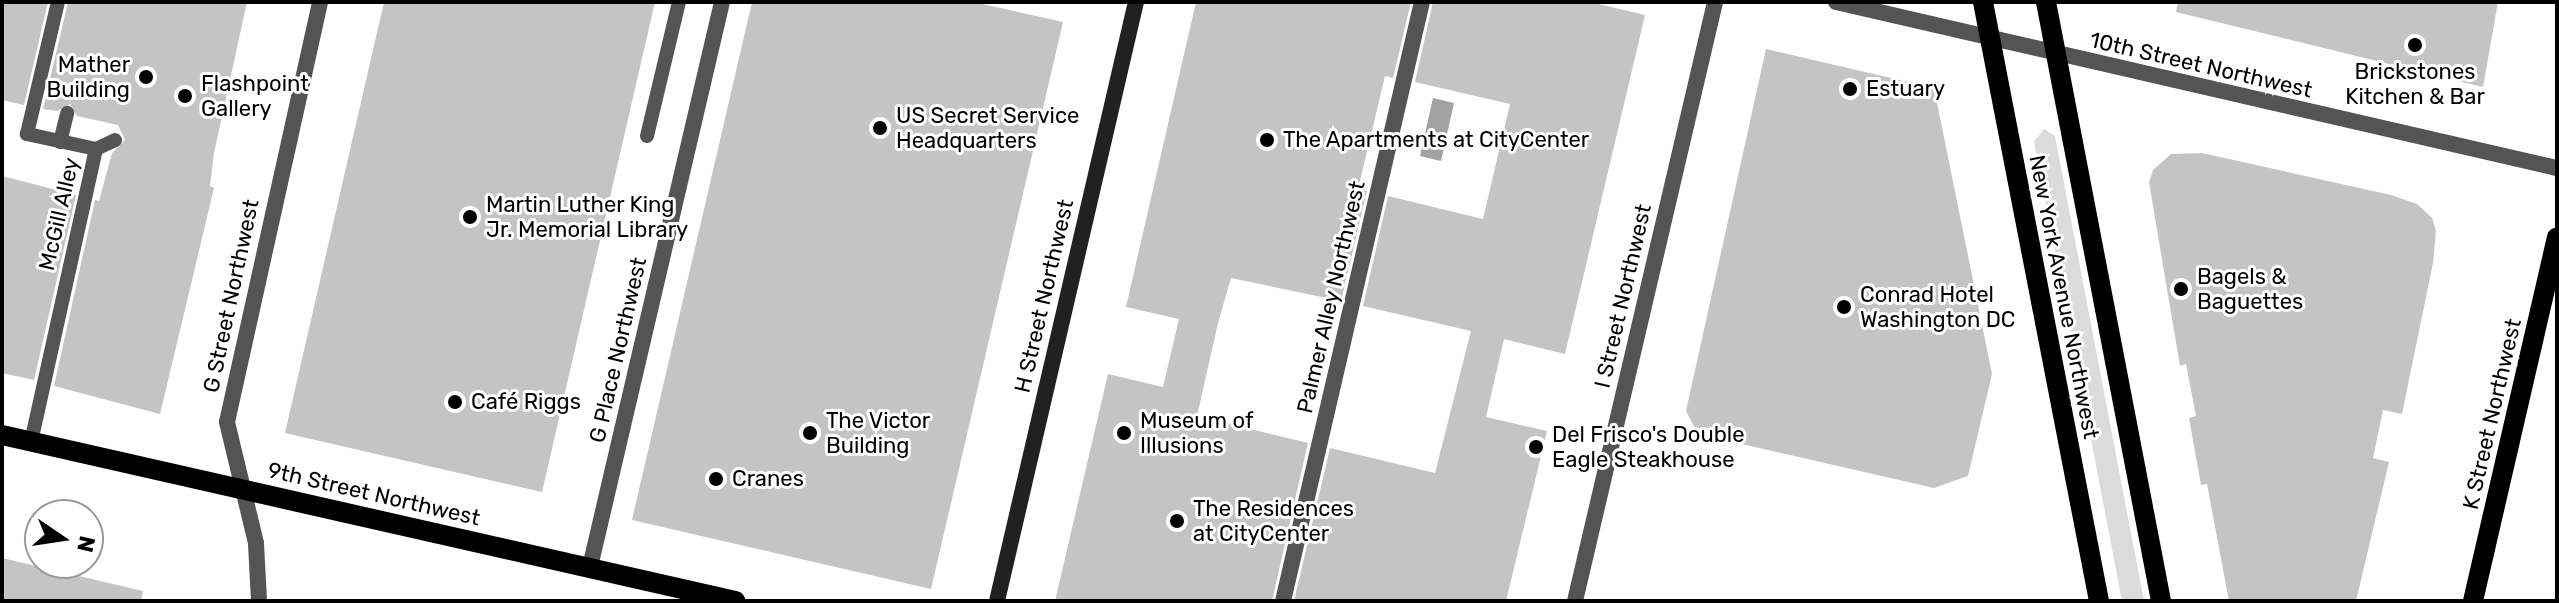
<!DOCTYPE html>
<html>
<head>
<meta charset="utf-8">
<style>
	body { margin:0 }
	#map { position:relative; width:2559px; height:603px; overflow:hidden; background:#fff; font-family:Rubik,sans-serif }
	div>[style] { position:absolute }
	.green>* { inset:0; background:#dbdbdb }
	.water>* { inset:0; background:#a2a2a2 }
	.building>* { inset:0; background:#c4c4c4 }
	.service>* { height:14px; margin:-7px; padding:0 7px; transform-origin:7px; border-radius:7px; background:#545454 }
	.pedestrian>* { height:16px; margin:-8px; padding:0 8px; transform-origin:8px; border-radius:8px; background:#545454 }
	.minor>* { height:16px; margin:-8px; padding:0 8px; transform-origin:8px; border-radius:8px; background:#545454 }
	.tertiary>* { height:16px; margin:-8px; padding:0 8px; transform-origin:8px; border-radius:8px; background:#545454 }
	.secondary>* { height:16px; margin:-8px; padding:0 8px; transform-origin:8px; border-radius:8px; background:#212121 }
	.primary>* { height:20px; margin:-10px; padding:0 10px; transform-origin:10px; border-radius:10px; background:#000 }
	.dots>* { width:22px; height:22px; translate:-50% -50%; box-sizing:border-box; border:4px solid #fff; border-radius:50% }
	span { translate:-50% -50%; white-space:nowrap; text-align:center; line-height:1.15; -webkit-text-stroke:6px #fff; paint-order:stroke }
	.poi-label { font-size:22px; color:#000 }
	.right { translate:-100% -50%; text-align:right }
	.left { translate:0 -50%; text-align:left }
	.street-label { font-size:22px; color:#000 }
	.frame { position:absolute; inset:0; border:4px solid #000; pointer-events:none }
	.north { position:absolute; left:24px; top:499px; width:80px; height:80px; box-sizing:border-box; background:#fff; border:2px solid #999; border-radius:50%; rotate:103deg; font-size:22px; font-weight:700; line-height:32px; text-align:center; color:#000 }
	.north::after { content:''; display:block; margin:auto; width:28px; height:36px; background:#000; clip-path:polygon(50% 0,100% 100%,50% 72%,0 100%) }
</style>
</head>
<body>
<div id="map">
	<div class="green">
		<div style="clip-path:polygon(2044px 129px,2055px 136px,2144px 601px,2122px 601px,2034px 142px)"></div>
	</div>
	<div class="water">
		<div style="clip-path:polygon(1433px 98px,1454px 103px,1441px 161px,1420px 156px)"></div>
	</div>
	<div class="building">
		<div style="clip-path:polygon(2px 2px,48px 2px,24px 105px,2px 100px)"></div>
		<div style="clip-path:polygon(68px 2px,247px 2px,214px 153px,210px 186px,214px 188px,160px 414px,54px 386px,95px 200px,99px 201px,112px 153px,125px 140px,118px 125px,77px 116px,70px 104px,57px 111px,43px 109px)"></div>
		<div style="clip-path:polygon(384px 2px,655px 2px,542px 492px,285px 433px)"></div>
		<div style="clip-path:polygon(752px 2px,974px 2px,1063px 22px,931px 589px,632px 520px)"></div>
		<div style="clip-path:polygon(1196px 2px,1411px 2px,1393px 78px,1385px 76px,1358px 189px,1367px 191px,1341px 301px,1231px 278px,1218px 323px,1197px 416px,1308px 443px,1272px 601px,1055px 601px,1108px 374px,1163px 387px,1179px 319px,1126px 307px)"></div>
		<div style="clip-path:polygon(1433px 2px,1590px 2px,1645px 15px,1565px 354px,1504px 339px,1486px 417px,1547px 431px,1506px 601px,1294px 601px,1330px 448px,1435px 473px,1471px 331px,1363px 306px,1388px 196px,1483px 219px,1510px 104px,1415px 82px)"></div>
		<div style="clip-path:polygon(2178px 2px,2498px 2px,2483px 87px,2176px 12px)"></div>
		<div style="clip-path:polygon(1766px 49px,1934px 88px,1992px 374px,1968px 476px,1934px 488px,1698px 434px,1686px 411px)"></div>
		<div style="clip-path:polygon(2202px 153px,2391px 195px,2417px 204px,2432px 218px,2436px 231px,2433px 263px,2402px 414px,2383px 410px,2373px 458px,2389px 462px,2356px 601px,2229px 601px,2207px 484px,2201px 485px,2189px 418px,2196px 416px,2186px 364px,2180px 366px,2149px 182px,2153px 170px,2171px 154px)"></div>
		<div style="clip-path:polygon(2px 176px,76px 195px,34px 380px,2px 373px)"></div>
		<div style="clip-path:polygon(2px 558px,143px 591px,141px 601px,2px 601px)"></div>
	</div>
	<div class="service">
		<div style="left:647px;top:136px;width:138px;rotate:-76.6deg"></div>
		<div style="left:60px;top:142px;width:30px;rotate:-76deg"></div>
		<div style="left:96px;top:149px;width:21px;rotate:-25deg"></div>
		<div style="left:31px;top:442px;width:300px;rotate:-77.5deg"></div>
		<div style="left:96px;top:149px;width:71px;rotate:-167.7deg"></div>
		<div style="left:27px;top:134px;width:136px;rotate:-76.8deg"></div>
	</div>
	<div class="pedestrian">
		<div style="left:1283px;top:601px;width:615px;rotate:-76.94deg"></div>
	</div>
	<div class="minor">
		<div style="left:590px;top:567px;width:580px;rotate:-76.85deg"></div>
		<div style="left:1575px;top:601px;width:615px;rotate:-76.84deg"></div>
	</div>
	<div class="tertiary">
		<div style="left:1836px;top:2px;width:740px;rotate:12.97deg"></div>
		<div style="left:259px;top:601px;width:58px;rotate:-93deg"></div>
		<div style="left:256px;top:543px;width:124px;rotate:-103.5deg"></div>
		<div style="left:227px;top:422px;width:430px;rotate:-77.5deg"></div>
	</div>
	<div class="secondary">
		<div style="left:997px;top:601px;width:615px;rotate:-76.94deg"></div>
	</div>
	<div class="primary">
		<div style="left:1983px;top:2px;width:610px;rotate:79.04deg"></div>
		<div style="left:2046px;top:2px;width:610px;rotate:79.13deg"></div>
		<div style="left:2px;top:435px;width:752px;rotate:12.76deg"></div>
		<div style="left:2473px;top:601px;width:373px;rotate:-77deg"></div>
	</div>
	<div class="dots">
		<div style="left:2415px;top:45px;background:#000"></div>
		<div style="left:146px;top:77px;background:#000"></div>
		<div style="left:1850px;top:89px;background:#000"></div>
		<div style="left:185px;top:96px;background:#000"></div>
		<div style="left:880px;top:128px;background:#000"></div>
		<div style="left:1267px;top:140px;background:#000"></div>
		<div style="left:470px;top:217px;background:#000"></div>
		<div style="left:2181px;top:289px;background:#000"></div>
		<div style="left:1844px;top:307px;background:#000"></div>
		<div style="left:455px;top:402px;background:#000"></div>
		<div style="left:810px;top:433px;background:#000"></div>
		<div style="left:1124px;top:433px;background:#000"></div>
		<div style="left:1536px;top:447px;background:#000"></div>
		<div style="left:716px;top:479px;background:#000"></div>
		<div style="left:1177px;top:521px;background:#000"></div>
	</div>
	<div class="poi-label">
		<span class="right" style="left:130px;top:77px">Mather<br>Building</span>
		<span style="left:2415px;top:84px">Brickstones<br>Kitchen &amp; Bar</span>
		<span class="left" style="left:201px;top:96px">Flashpoint<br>Gallery</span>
		<span class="left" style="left:1866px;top:89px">Estuary</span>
		<span class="left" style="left:896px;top:128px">US Secret Service<br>Headquarters</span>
		<span class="left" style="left:1283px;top:140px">The Apartments at CityCenter</span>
		<span class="left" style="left:486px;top:217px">Martin Luther King<br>Jr. Memorial Library</span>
		<span class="left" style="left:2197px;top:289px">Bagels &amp;<br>Baguettes</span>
		<span class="left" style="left:1860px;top:307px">Conrad Hotel<br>Washington DC</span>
		<span class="left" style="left:471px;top:402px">Café Riggs</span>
		<span class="left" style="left:826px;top:433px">The Victor<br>Building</span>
		<span class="left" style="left:1140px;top:433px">Museum of<br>Illusions</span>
		<span class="left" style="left:1552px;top:447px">Del Frisco's Double<br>Eagle Steakhouse</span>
		<span class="left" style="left:732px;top:479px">Cranes</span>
		<span class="left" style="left:1193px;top:521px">The Residences<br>at CityCenter</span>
	</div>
	<div class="street-label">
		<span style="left:2201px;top:65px;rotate:13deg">10th Street Northwest</span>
		<span style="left:59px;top:214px;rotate:-77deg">McGill Alley</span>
		<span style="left:231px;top:296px;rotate:-78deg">G Street Northwest</span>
		<span style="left:1044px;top:296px;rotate:-77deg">H Street Northwest</span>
		<span style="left:1623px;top:296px;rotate:-77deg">I Street Northwest</span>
		<span style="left:1331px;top:297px;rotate:-77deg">Palmer Alley Northwest</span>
		<span style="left:2064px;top:297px;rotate:79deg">New York Avenue Northwest</span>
		<span style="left:618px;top:350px;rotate:-77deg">G Place Northwest</span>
		<span style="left:2492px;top:414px;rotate:-77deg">K Street Northwest</span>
		<span style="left:374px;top:494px;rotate:13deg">9th Street Northwest</span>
	</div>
	<div class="frame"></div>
	<div class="north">N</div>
</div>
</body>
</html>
